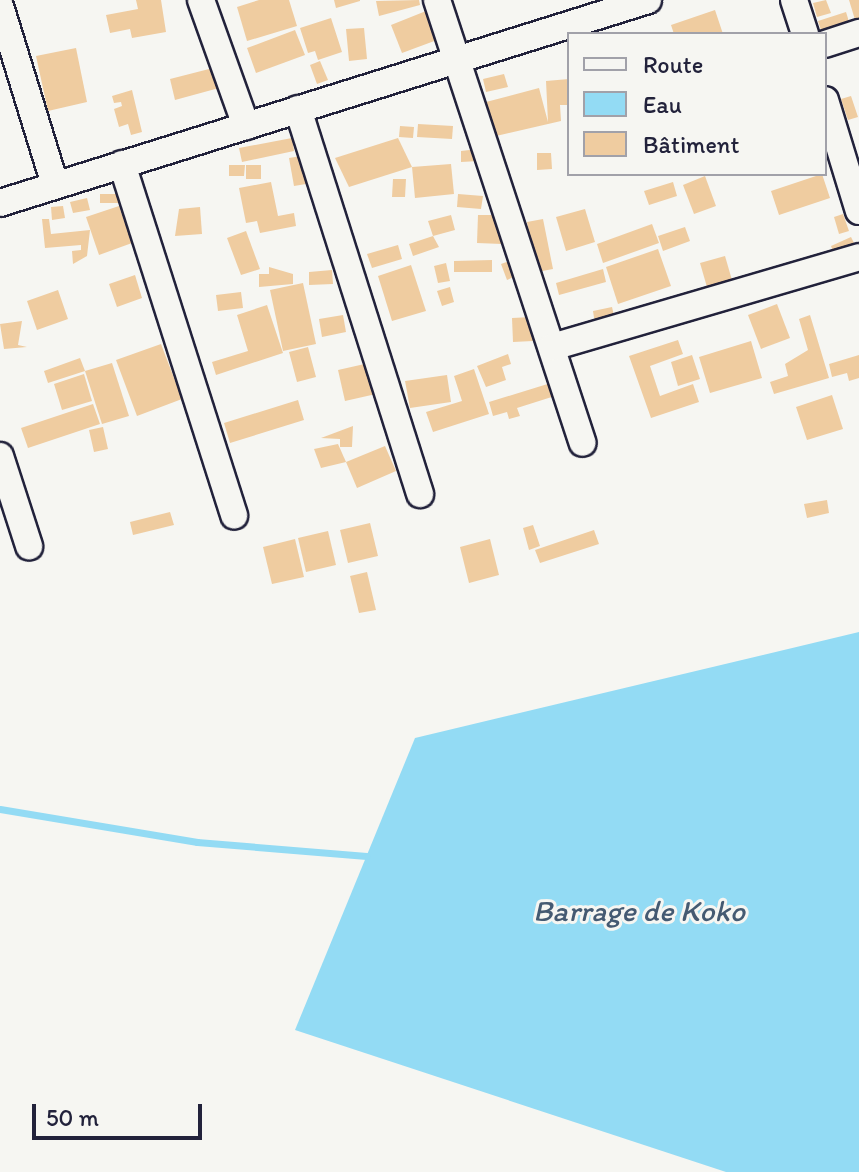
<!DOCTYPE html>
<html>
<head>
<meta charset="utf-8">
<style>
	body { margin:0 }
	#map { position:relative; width:859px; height:1172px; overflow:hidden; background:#f6f6f2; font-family:Itim,sans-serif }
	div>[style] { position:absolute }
	.water>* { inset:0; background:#93dbf4 }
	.stream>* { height:7px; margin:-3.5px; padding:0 3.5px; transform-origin:3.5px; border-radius:3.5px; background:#93dbf4 }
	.building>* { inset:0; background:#efcca0 }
	.roads { filter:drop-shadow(2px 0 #22223b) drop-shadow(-2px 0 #22223b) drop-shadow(0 2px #22223b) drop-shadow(0 -2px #22223b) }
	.minor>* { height:26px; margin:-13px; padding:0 13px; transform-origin:13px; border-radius:13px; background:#f6f6f2 }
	span { translate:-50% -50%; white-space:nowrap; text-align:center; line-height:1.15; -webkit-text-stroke:6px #f6f6f2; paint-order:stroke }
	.water-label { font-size:30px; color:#445a72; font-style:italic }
	.legend { position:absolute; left:567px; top:32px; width:260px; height:144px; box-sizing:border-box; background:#f6f6f2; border:2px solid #a1a1a9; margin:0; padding:10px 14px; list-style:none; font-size:24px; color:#22223b }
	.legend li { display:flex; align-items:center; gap:16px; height:40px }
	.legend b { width:40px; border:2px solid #a1a1a9 }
	.scale { position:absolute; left:32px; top:1104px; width:170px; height:36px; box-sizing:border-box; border:4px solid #22223b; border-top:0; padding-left:10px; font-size:24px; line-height:28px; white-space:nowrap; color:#22223b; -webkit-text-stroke:6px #f6f6f2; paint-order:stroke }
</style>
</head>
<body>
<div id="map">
	<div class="water">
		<div style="clip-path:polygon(859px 632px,859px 1172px,726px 1172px,295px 1030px,415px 738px)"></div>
	</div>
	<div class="stream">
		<div style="left:0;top:809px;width:200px;rotate:9.5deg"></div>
		<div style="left:197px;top:842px;width:170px;rotate:4.7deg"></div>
	</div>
	<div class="building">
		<div style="clip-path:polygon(136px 0,161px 0,166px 32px,132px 38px,130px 29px,110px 33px,106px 15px,138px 9px)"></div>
		<div style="clip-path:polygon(259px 0,289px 0,297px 26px,247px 41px,237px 7px)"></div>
		<div style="clip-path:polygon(334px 0,360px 0,360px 1px,336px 8px)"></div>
		<div style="clip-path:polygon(419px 0,420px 5px,379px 16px,376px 1px)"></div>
		<div style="clip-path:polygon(826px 0,831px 13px,817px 17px,813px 3px)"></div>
		<div style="clip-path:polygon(849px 0,859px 0,859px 22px,856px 23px)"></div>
		<div style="clip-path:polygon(715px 10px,723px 34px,674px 34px,671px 25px)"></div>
		<div style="clip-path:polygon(426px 11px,437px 40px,402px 53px,391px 25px)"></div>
		<div style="clip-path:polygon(846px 12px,850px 25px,822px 33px,818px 21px)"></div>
		<div style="clip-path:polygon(331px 18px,342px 52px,318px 60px,315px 51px,308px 53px,300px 28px)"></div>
		<div style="clip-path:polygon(364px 28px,367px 59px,349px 61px,346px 29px)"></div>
		<div style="clip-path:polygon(295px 30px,305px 55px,256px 73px,247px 48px)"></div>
		<div style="clip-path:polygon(76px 48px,87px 102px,48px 111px,36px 56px)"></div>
		<div style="clip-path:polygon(320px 61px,328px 80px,317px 84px,310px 65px)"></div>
		<div style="clip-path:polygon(213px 68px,219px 88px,175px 100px,170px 79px)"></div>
		<div style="clip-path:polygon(504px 74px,508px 87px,486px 92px,483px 79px)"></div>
		<div style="clip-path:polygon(569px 79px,569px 105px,560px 105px,561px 121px,496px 136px,486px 102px,539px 88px,548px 122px,546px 81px)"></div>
		<div style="clip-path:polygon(132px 90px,142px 132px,131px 135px,128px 124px,119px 127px,114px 109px,122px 106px,121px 102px,114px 103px,112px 96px)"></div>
		<div style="clip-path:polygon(851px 96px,858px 117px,848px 120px,841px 99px)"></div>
		<div style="clip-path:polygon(418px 124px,453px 126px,452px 139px,417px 137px)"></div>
		<div style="clip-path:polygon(400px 126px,414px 127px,413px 138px,399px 137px)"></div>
		<div style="clip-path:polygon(292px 138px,294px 151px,242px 162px,239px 148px)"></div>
		<div style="clip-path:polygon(398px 138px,412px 167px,349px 187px,335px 158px)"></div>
		<div style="clip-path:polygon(478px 149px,479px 161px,461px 162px,461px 151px)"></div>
		<div style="clip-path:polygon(537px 153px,551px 153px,552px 169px,537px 170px)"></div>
		<div style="clip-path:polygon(301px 156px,306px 184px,294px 186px,289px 158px)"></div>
		<div style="clip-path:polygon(451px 164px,454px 194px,415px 198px,412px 167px)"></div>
		<div style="clip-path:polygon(229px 165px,245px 165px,244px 176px,229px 176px)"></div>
		<div style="clip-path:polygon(246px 165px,261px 165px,261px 179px,246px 179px)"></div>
		<div style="clip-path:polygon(822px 174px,830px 198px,779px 215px,771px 191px)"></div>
		<div style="clip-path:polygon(705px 176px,716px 206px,694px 214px,683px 185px)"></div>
		<div style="clip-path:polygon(393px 179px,406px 179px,405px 197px,392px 197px)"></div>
		<div style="clip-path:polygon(271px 182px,278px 216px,294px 213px,296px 226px,260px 233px,257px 221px,246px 223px,239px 188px)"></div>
		<div style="clip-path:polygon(673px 182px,677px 196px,649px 205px,644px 191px)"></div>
		<div style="clip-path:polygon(100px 194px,123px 194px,123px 203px,100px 203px)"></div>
		<div style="clip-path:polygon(458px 194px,483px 196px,481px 209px,457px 207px)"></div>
		<div style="clip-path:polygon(87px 198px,90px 210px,73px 213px,70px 202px)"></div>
		<div style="clip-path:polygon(63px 206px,65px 218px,52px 220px,51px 207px)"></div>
		<div style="clip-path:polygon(119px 206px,132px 243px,99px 255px,86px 217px)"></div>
		<div style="clip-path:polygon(200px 207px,202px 234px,175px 236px,179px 209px)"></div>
		<div style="clip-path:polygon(585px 209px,595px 242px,566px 251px,556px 217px)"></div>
		<div style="clip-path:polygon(843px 214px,849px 231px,839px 234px,834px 217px)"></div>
		<div style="clip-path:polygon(451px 215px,455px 230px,433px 236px,428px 221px)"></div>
		<div style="clip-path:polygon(478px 215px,503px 215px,502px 244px,477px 243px)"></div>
		<div style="clip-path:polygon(42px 219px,49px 219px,51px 234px,90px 230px,87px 256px,73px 264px,72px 251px,81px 250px,81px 245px,45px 248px)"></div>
		<div style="clip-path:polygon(543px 219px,553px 269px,537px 272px,527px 222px)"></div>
		<div style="clip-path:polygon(652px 224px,659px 243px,603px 263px,597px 244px)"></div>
		<div style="clip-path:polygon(685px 227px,690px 241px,663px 251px,658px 236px)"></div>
		<div style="clip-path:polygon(246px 231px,260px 269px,241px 275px,227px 238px)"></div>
		<div style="clip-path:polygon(433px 236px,439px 247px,413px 256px,409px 244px)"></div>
		<div style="clip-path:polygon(851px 237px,857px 249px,836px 259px,831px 246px)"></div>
		<div style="clip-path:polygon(398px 245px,402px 259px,372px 268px,367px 254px)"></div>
		<div style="clip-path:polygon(658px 249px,671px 286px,618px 304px,606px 267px)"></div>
		<div style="clip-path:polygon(725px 256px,734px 287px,709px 294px,700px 263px)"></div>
		<div style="clip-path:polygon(492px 260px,492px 272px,454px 272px,454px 261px)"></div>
		<div style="clip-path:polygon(512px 260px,518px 275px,507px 280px,501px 264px)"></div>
		<div style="clip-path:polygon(446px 263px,450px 281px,438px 283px,434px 266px)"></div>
		<div style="clip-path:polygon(411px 265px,426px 311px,392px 321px,378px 276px)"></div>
		<div style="clip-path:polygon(269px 267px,293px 274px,293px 284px,259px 287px,259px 274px,269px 274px)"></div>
		<div style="clip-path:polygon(603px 269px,606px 282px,559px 295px,556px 283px)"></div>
		<div style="clip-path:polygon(332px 270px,333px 284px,309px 285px,309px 272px)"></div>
		<div style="clip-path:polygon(135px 275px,142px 298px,117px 307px,109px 284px)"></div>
		<div style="clip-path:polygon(303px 283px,316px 344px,283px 351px,270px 290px)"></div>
		<div style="clip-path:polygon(450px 287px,454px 302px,442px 306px,437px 291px)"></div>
		<div style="clip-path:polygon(58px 290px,68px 319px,37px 330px,27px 301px)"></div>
		<div style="clip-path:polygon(241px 292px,243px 308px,218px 311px,216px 295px)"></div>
		<div style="clip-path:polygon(777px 304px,790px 338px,761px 349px,748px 315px)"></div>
		<div style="clip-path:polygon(267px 305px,283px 353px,216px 375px,212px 362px,248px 351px,237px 315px)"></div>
		<div style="clip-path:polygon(612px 307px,615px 320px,595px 324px,593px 311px)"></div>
		<div style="clip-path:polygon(343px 315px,346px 332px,322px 337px,319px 319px)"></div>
		<div style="clip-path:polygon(810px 315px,829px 378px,774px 394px,770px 382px,788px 376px,785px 364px,808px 350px,799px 319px)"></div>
		<div style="clip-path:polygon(532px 317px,533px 341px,513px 342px,512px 318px)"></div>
		<div style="clip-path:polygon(22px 321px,18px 345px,27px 347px,4px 349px,0 324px)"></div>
		<div style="clip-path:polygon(678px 340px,683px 354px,650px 366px,660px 396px,693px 384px,699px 402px,651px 418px,629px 356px)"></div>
		<div style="clip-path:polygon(751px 341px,762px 378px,710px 393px,699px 357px)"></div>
		<div style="clip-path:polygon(161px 344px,182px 399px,137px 416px,116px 360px)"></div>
		<div style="clip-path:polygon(308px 347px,316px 377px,297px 382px,289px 352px)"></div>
		<div style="clip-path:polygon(508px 354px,511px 364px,502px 367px,506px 380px,486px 387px,477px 366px)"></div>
		<div style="clip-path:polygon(692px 355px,700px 379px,678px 386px,671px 362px)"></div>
		<div style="clip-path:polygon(859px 355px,859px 378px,849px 381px,847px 373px,832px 377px,829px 364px)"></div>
		<div style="clip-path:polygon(80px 358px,85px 371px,48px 383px,44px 371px)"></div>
		<div style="clip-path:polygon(112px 363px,129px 416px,102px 424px,85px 371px)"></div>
		<div style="clip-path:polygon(369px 363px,376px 394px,345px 401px,338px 370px)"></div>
		<div style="clip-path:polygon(474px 369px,489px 414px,433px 432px,426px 412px,462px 401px,454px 376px)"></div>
		<div style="clip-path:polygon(84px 374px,92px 401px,62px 410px,54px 384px)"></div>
		<div style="clip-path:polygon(447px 375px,451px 402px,410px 408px,405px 381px)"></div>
		<div style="clip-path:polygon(554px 382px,558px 395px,517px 408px,520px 416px,509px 419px,507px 412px,493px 416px,489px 402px)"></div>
		<div style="clip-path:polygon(832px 395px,843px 429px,807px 440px,796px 407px)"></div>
		<div style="clip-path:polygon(298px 400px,304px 420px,230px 443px,224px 423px)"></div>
		<div style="clip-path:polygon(93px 404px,100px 424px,28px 448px,21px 428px)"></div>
		<div style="clip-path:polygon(353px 426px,352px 447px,340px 447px,340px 439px,321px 438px)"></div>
		<div style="clip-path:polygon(103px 427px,108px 449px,94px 452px,89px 430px)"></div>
		<div style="clip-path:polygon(338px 444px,346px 462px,321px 468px,314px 449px)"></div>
		<div style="clip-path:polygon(385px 446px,396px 471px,357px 488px,346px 462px)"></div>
		<div style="clip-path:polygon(827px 500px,829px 513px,807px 518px,804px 504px)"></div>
		<div style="clip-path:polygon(170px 512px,174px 525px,133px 535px,130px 522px)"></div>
		<div style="clip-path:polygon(370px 523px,378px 556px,348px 563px,340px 530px)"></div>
		<div style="clip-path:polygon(533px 525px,540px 546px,529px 550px,523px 528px)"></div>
		<div style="clip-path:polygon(594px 530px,599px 544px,540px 563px,535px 550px)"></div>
		<div style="clip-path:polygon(328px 531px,336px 565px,306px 572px,298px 538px)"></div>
		<div style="clip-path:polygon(295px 539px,304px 577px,272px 584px,263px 547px)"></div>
		<div style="clip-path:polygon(490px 539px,499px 575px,469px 583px,460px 547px)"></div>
		<div style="clip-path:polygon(367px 572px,376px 610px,359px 613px,350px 576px)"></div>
	</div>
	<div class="roads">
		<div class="minor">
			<div style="left:201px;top:0;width:134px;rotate:70.3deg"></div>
			<div style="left:437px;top:0;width:466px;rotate:71.8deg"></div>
			<div style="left:794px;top:0;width:36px;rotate:72deg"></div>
			<div style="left:0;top:6px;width:187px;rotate:72.9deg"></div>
			<div style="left:825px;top:44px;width:36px;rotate:-18deg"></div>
			<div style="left:825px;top:100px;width:116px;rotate:73deg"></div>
			<div style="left:298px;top:109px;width:404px;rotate:72.4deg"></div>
			<div style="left:122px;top:164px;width:369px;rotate:72.3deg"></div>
			<div style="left:0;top:203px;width:679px;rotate:-17.39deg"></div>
			<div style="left:552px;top:347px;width:320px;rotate:-16.3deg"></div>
			<div style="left:0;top:456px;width:95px;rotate:72.1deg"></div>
		</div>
	</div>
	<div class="water-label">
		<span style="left:639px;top:911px">Barrage de Koko</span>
	</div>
	<ul class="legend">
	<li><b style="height:10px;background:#f6f6f2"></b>Route</li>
	<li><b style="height:22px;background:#93dbf4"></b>Eau</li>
	<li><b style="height:22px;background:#efcca0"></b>Bâtiment</li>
	</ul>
	<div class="scale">50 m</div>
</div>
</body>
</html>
